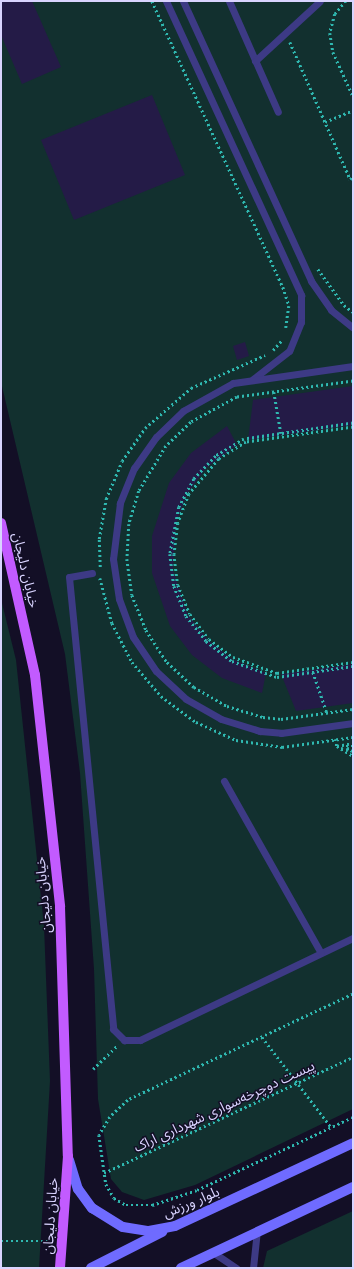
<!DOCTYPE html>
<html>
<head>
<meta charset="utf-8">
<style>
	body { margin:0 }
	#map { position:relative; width:354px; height:1269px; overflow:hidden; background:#130f26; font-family:Raleway,"Noto Sans Arabic",sans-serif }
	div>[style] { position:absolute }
	.green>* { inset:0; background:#12302f }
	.building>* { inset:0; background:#241b47 }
	.path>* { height:2.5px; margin-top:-1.25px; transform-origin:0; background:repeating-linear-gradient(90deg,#2fb8b0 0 2px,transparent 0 5px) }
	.service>* { height:7px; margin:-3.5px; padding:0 3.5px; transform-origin:3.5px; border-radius:3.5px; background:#3d3a85 }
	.secondary>* { height:10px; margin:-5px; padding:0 5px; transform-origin:5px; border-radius:5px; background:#6f6bff }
	.primary>* { height:10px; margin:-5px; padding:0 5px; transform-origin:5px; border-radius:5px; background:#c25bff }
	span { translate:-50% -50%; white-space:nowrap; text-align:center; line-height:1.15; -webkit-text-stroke:3px #130f26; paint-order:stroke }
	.street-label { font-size:14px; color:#d9d4ff }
	.frame { position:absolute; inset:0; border:2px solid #d9d4ff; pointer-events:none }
</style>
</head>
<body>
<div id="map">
	<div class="green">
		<div style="clip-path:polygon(1px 1px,353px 1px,353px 1109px,195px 1185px,144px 1200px,122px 1192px,111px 1179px,98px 1099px,94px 969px,80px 773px,65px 654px,1px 382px)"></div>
		<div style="clip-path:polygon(1px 599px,16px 660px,44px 926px,50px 1081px,39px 1268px,1px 1268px)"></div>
		<div style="clip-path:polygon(353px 1211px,353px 1268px,263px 1268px,267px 1251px)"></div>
	</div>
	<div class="building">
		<div style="clip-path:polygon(1px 1px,32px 1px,61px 67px,22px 84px,1px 35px)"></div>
		<div style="clip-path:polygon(152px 95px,185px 175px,74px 220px,41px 140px)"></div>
		<div style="clip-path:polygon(245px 342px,249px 356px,237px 360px,233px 346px)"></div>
		<div style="clip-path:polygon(353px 386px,353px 425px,248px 440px,253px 400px)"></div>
		<div style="clip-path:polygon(227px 426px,237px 445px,206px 468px,187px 494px,176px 523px,173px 570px,188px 615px,208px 640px,232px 659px,266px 673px,262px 693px,222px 678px,192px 655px,170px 626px,152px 573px,152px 536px,169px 483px,191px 453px)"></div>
		<div style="clip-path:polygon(353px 664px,353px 703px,296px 711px,281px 674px)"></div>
	</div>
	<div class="path">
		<div style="left:152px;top:1px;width:315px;rotate:65.4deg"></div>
		<div style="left:283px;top:287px;width:20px;rotate:72deg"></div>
		<div style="left:289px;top:306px;width:22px;rotate:98deg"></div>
		<div style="left:346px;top:1px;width:17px;rotate:130deg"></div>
		<div style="left:335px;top:14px;width:20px;rotate:105deg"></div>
		<div style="left:330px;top:33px;width:19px;rotate:81deg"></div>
		<div style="left:333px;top:52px;width:48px;rotate:65.6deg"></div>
		<div style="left:290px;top:42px;width:150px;rotate:66.3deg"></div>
		<div style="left:350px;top:179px;width:4px;rotate:-34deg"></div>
		<div style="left:325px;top:122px;width:30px;rotate:-23deg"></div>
		<div style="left:318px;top:269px;width:44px;rotate:54.2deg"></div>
		<div style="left:344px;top:305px;width:11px;rotate:38deg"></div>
		<div style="left:273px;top:350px;width:13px;rotate:-48deg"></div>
		<div style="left:353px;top:381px;width:117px;rotate:172.1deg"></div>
		<div style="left:237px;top:397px;width:52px;rotate:151.5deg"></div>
		<div style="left:191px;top:422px;width:35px;rotate:136deg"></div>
		<div style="left:166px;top:446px;width:52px;rotate:121deg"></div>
		<div style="left:139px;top:491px;width:34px;rotate:107deg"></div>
		<div style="left:129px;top:524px;width:35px;rotate:93deg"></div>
		<div style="left:127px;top:559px;width:36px;rotate:82deg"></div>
		<div style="left:132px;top:595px;width:38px;rotate:68deg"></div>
		<div style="left:146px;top:630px;width:38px;rotate:57deg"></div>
		<div style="left:167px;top:662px;width:37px;rotate:43deg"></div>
		<div style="left:194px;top:687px;width:38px;rotate:30deg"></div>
		<div style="left:227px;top:706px;width:38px;rotate:17deg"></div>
		<div style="left:263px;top:717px;width:18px;rotate:6deg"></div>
		<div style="left:281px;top:719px;width:73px;rotate:-7.9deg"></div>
		<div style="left:274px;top:392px;width:42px;rotate:80.3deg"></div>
		<div style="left:353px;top:423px;width:110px;rotate:171.6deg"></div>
		<div style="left:244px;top:439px;width:33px;rotate:149deg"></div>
		<div style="left:216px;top:456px;width:32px;rotate:134deg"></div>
		<div style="left:194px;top:479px;width:32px;rotate:118deg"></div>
		<div style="left:179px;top:507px;width:48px;rotate:100.8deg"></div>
		<div style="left:170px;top:554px;width:32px;rotate:83deg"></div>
		<div style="left:174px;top:586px;width:32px;rotate:68deg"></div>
		<div style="left:186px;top:616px;width:32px;rotate:51deg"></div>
		<div style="left:206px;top:641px;width:33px;rotate:38deg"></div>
		<div style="left:232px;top:661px;width:48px;rotate:19.6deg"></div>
		<div style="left:277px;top:677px;width:77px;rotate:-8.2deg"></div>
		<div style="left:353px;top:427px;width:108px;rotate:172deg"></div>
		<div style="left:246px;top:442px;width:32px;rotate:148deg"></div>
		<div style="left:219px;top:459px;width:46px;rotate:130.6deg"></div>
		<div style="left:189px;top:494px;width:31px;rotate:111deg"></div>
		<div style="left:178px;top:523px;width:31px;rotate:97deg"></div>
		<div style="left:174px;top:554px;width:31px;rotate:83deg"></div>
		<div style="left:178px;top:585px;width:31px;rotate:68deg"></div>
		<div style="left:190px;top:614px;width:31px;rotate:53deg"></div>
		<div style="left:209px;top:639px;width:30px;rotate:37deg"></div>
		<div style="left:233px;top:657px;width:47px;rotate:20deg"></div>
		<div style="left:277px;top:673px;width:77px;rotate:-8.2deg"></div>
		<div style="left:100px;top:567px;width:28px;rotate:-92deg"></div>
		<div style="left:99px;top:539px;width:41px;rotate:-80.1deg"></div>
		<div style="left:106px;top:499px;width:41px;rotate:-67.2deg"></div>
		<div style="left:122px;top:461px;width:40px;rotate:-55.1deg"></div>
		<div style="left:145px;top:428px;width:61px;rotate:-41deg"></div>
		<div style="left:191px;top:388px;width:81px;rotate:-24deg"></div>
		<div style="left:100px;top:578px;width:47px;rotate:75.1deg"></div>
		<div style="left:112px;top:623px;width:44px;rotate:62.9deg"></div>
		<div style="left:132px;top:662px;width:45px;rotate:49.5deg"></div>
		<div style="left:161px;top:696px;width:44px;rotate:36.6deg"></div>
		<div style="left:196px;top:722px;width:44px;rotate:24.2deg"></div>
		<div style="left:236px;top:740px;width:47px;rotate:8.7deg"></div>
		<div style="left:282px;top:747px;width:72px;rotate:-8deg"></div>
		<div style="left:313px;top:672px;width:43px;rotate:71.1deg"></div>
		<div style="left:335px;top:739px;width:7px;rotate:74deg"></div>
		<div style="left:337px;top:746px;width:19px;rotate:32deg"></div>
		<div style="left:337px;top:746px;width:16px;rotate:-11deg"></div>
		<div style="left:346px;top:746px;width:7px"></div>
		<div style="left:341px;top:748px;width:12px;rotate:14deg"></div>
		<div style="left:347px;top:748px;width:6px;rotate:9deg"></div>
		<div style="left:353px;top:994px;width:249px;rotate:154.8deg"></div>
		<div style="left:128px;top:1100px;width:25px;rotate:137deg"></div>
		<div style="left:110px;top:1117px;width:21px;rotate:121deg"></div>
		<div style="left:99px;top:1135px;width:49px;rotate:81.9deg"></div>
		<div style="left:106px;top:1184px;width:16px;rotate:60deg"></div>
		<div style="left:114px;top:1198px;width:14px;rotate:30deg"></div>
		<div style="left:126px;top:1205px;width:26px"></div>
		<div style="left:152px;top:1205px;width:47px;rotate:-18.4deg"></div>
		<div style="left:197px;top:1190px;width:172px;rotate:-25.1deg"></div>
		<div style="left:262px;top:1037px;width:113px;rotate:52.5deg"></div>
		<div style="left:93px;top:1069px;width:35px;rotate:-44deg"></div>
		<div style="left:104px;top:1173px;width:275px;rotate:-25deg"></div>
		<div style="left:1px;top:1241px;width:50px"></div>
	</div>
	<div class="service">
		<div style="left:166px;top:1px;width:324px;rotate:65.3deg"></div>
		<div style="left:301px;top:295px;width:27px;rotate:90deg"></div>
		<div style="left:301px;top:322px;width:31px;rotate:112deg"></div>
		<div style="left:289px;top:351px;width:46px;rotate:142.1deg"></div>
		<div style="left:183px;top:1px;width:308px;rotate:65.4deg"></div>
		<div style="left:311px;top:281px;width:35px;rotate:55deg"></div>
		<div style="left:331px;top:310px;width:28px;rotate:39deg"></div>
		<div style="left:229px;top:1px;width:121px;rotate:66.2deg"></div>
		<div style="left:255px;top:61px;width:88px;rotate:-42.7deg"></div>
		<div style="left:353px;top:366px;width:121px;rotate:171.9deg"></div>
		<div style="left:233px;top:383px;width:57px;rotate:150.8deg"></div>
		<div style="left:183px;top:411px;width:37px;rotate:136deg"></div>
		<div style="left:156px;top:437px;width:38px;rotate:125deg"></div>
		<div style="left:134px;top:468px;width:38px;rotate:112deg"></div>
		<div style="left:120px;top:503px;width:56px;rotate:97.1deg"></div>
		<div style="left:113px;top:559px;width:40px;rotate:81.5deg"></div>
		<div style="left:119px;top:599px;width:40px;rotate:69.8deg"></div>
		<div style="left:133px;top:637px;width:41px;rotate:55.9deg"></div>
		<div style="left:156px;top:671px;width:41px;rotate:43deg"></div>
		<div style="left:186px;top:699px;width:40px;rotate:29.7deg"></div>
		<div style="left:221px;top:719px;width:41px;rotate:17.1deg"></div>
		<div style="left:260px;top:731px;width:21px;rotate:5deg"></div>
		<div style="left:281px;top:733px;width:73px;rotate:-7.9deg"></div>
		<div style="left:92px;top:573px;width:23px;rotate:170deg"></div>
		<div style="left:69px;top:577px;width:454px;rotate:84.4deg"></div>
		<div style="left:113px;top:1029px;width:16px;rotate:45deg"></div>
		<div style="left:124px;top:1040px;width:16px"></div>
		<div style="left:140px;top:1040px;width:236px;rotate:-25.6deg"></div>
		<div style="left:224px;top:781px;width:197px;rotate:60.6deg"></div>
		<div style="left:214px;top:1253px;width:27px;rotate:34deg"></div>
		<div style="left:253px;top:1268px;width:36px;rotate:-84deg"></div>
	</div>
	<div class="secondary">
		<div style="left:69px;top:1160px;width:30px;rotate:73deg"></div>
		<div style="left:78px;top:1189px;width:24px;rotate:54deg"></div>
		<div style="left:92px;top:1208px;width:36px;rotate:32deg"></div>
		<div style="left:123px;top:1227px;width:26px;rotate:9deg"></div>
		<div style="left:149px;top:1231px;width:26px;rotate:-11deg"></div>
		<div style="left:175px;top:1226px;width:196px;rotate:-25deg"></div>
		<div style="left:91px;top:1268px;width:80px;rotate:-26.9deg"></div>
		<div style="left:181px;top:1268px;width:190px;rotate:-25.2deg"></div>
	</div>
	<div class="primary">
		<div style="left:1px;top:523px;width:156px;rotate:77.4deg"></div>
		<div style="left:35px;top:675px;width:233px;rotate:83.8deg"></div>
		<div style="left:60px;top:907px;width:249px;rotate:88.2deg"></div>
		<div style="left:68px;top:1156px;width:112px;rotate:94.1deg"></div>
	</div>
	<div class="street-label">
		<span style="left:26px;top:570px;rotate:77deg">خیابان دلیجان</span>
		<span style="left:43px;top:895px;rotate:-95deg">خیابان دلیجان</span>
		<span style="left:224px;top:1106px;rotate:-25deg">پیست دوچرخه‌سواری شهرداری اراک</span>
		<span style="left:191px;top:1202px;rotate:-23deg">بلوار ورزش</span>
		<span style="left:50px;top:1216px;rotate:-86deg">خیابان دلیجان</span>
	</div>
	<div class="frame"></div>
</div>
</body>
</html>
